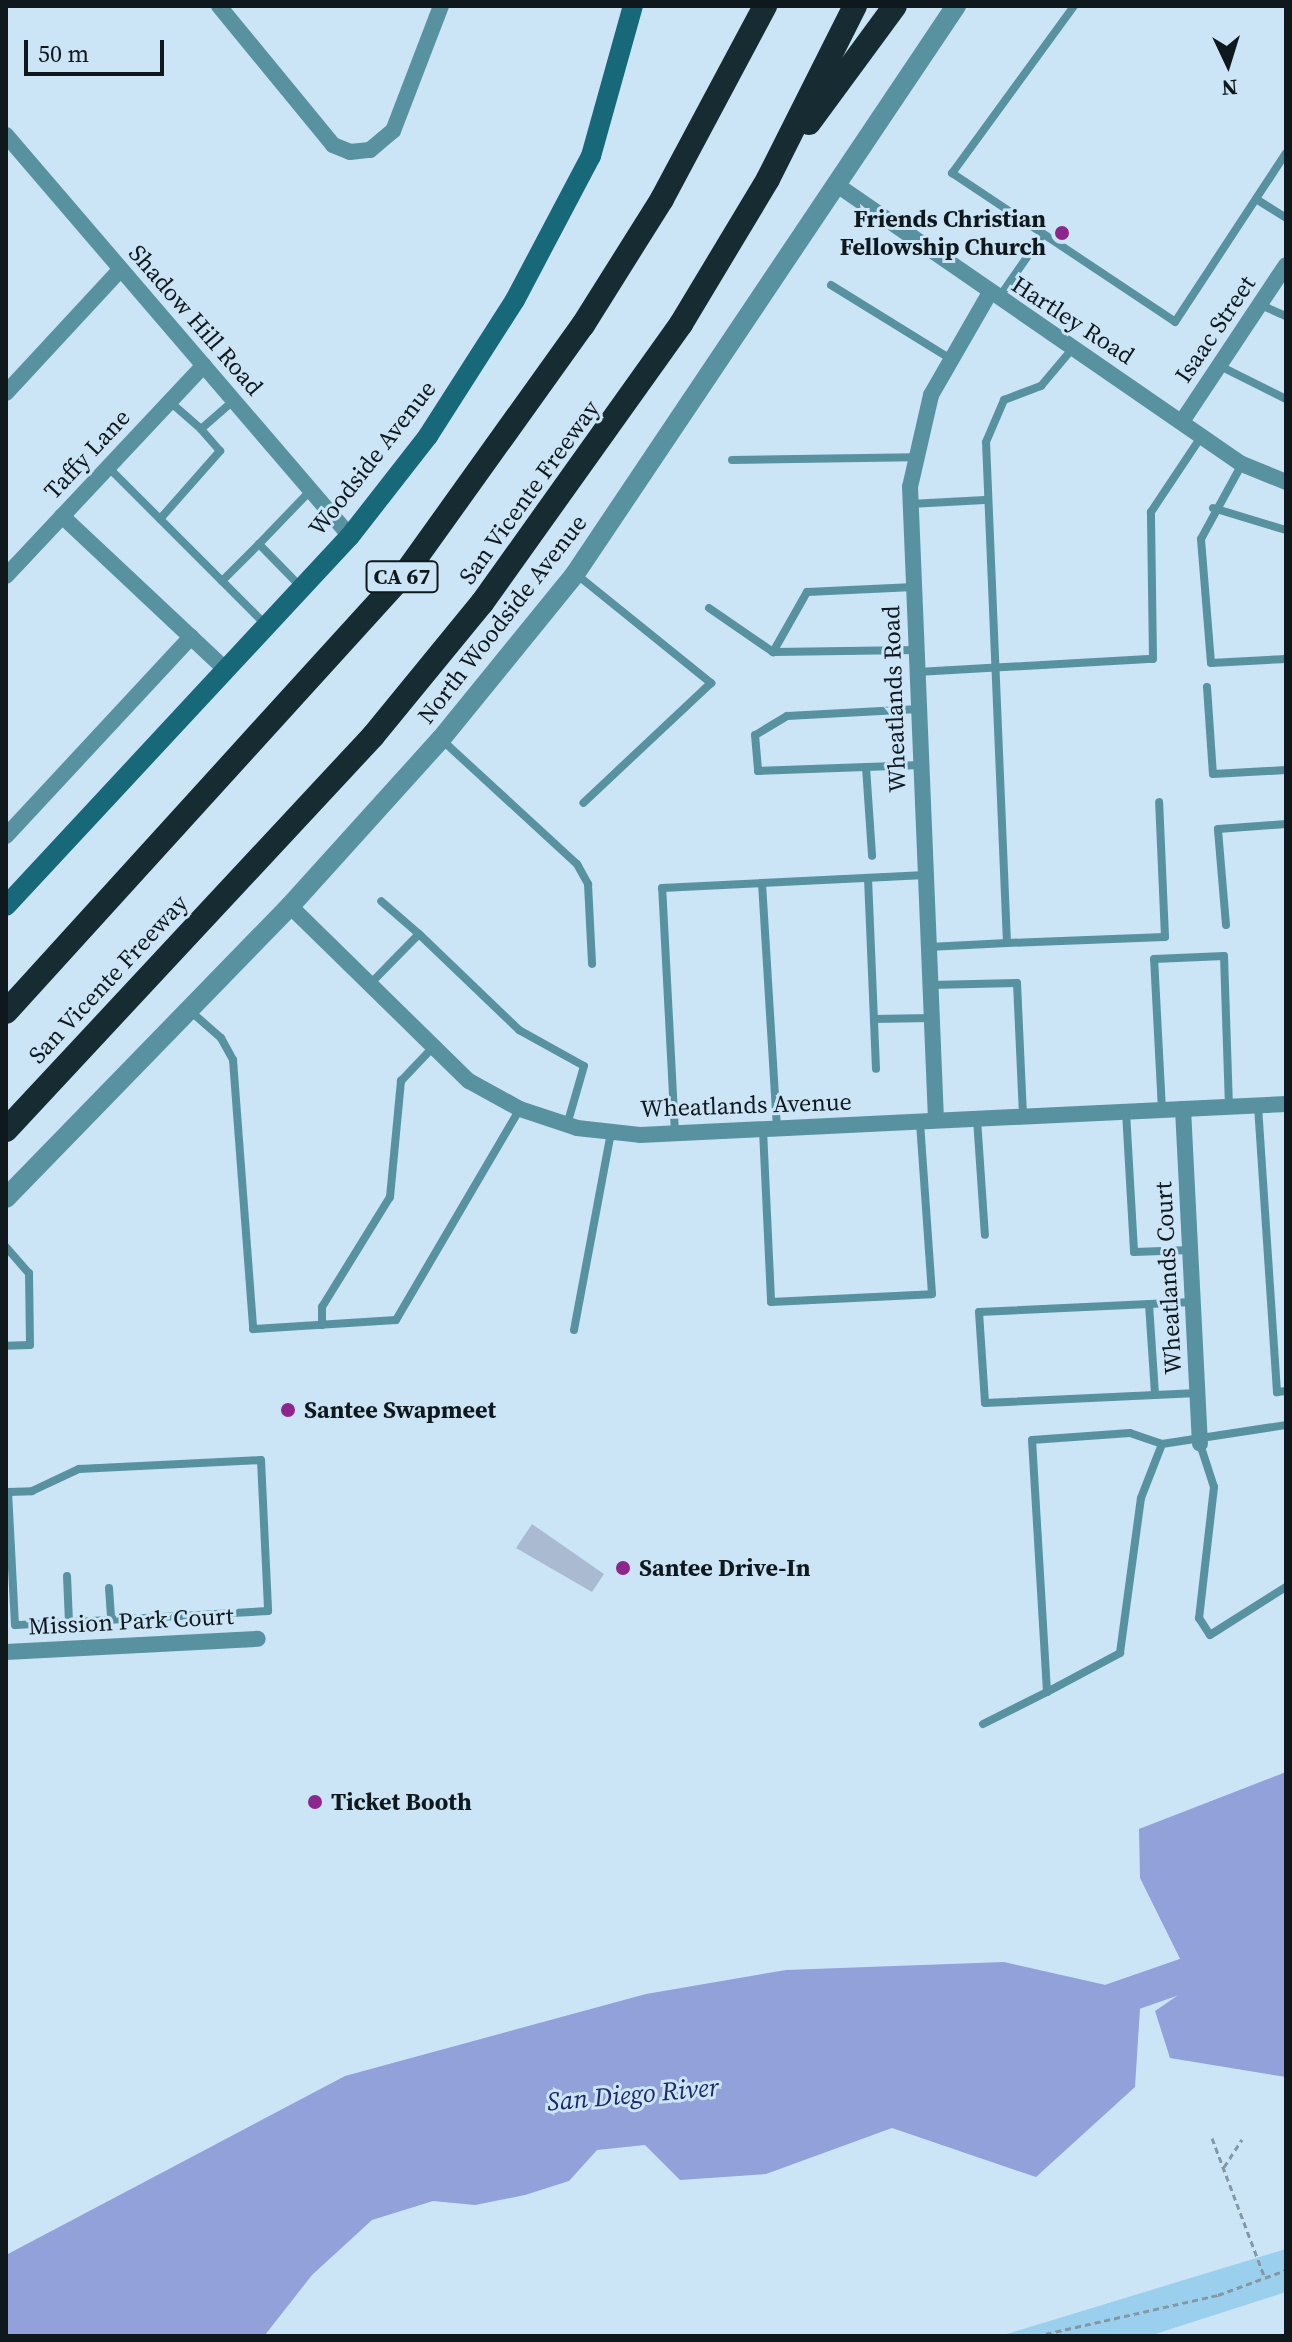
<!DOCTYPE html>
<html>
<head>
<meta charset="utf-8">
<style>
	body { margin:0 }
	#map { position:relative; width:1292px; height:2342px; overflow:hidden; background:#cbe5f6; font-family:"Source Serif 4",serif }
	div>[style] { position:absolute }
	.green>* { inset:0; background:#9acfed }
	.water>* { inset:0; background:#92a1d9 }
	.river>* { height:34px; margin:-17px; padding:0 17px; transform-origin:17px; border-radius:17px; background:#92a1d9 }
	.building>* { inset:0; background:#aabbd1 }
	.path>* { height:3px; margin-top:-1.5px; transform-origin:0; background:repeating-linear-gradient(90deg,#8397a4 0 6px,transparent 0 10px) }
	.service>* { height:8px; margin:-4px; padding:0 4px; transform-origin:4px; border-radius:4px; background:#5892a1 }
	.minor>* { height:16px; margin:-8px; padding:0 8px; transform-origin:8px; border-radius:8px; background:#5892a1 }
	.tertiary>* { height:20px; margin:-10px; padding:0 10px; transform-origin:10px; border-radius:10px; background:#5892a1 }
	.secondary>* { height:20px; margin:-10px; padding:0 10px; transform-origin:10px; border-radius:10px; background:#17697a }
	.motorway>* { height:24px; margin:-12px; padding:0 12px; transform-origin:12px; border-radius:12px; background:#172c32 }
	.dots>* { width:22px; height:22px; translate:-50% -50%; box-sizing:border-box; border:4px solid #cbe5f6; border-radius:50% }
	span { translate:-50% -50%; white-space:nowrap; text-align:center; line-height:1.15; -webkit-text-stroke:6px #cbe5f6; paint-order:stroke }
	.shield-label span { padding:2px 6px; background:#cbe5f6; border:2px solid; border-radius:6px; -webkit-text-stroke-width:0 }
	.shield-label { font-size:22px; color:#0e181d; font-weight:700 }
	.poi-label { font-size:24px; color:#0e181d; font-weight:700 }
	.right { translate:-100% -50%; text-align:right }
	.left { translate:0 -50%; text-align:left }
	.street-label { font-size:24px; color:#0e181d }
	.water-label { font-size:26px; color:#1e2768; font-style:italic }
	.frame { position:absolute; inset:0; border:8px solid #0e181d; pointer-events:none }
	.north { position:absolute; left:1188px; top:24px; width:80px; height:80px; -webkit-text-stroke:6px #cbe5f6; paint-order:stroke; rotate:176deg; font-size:22px; font-weight:700; line-height:32px; text-align:center; color:#0e181d }
	.north::after { content:''; display:block; margin:auto; width:28px; height:36px; background:#0e181d; clip-path:polygon(50% 0,100% 100%,50% 72%,0 100%) }
	.scale { position:absolute; left:24px; top:40px; width:140px; height:36px; box-sizing:border-box; border:4px solid #0e181d; border-top:0; padding-left:10px; font-size:24px; line-height:28px; white-space:nowrap; color:#0e181d; -webkit-text-stroke:6px #cbe5f6; paint-order:stroke }
</style>
</head>
<body>
<div id="map">
	<div class="green">
		<div style="clip-path:polygon(1286px 2249px,1286px 2292px,1149px 2336px,1000px 2336px)"></div>
	</div>
	<div class="water">
		<div style="clip-path:polygon(1286px 1772px,1286px 2077px,1170px 2058px,1155px 2011px,1193px 1985px,1140px 1878px,1139px 1829px)"></div>
		<div style="clip-path:polygon(1004px 1962px,1141px 1993px,1135px 2087px,1036px 2177px,892px 2128px,766px 2174px,680px 2180px,645px 2145px,597px 2150px,569px 2181px,525px 2195px,475px 2205px,433px 2201px,372px 2220px,312px 2275px,265px 2335px,6px 2336px,6px 2255px,345px 2076px,646px 1994px,786px 1970px)"></div>
	</div>
	<div class="river">
		<div style="left:1093px;top:2007px;width:204px;rotate:-19.1deg"></div>
	</div>
	<div class="building">
		<div style="clip-path:polygon(532px 1524px,604px 1574px,592px 1592px,516px 1548px)"></div>
	</div>
	<div class="path">
		<div style="left:1212px;top:2138px;width:150px;rotate:69.3deg"></div>
		<div style="left:1224px;top:2167px;width:33px;rotate:-57deg"></div>
		<div style="left:1036px;top:2336px;width:187px;rotate:-12.7deg"></div>
		<div style="left:1218px;top:2295px;width:72px;rotate:-20.2deg"></div>
	</div>
	<div class="service">
		<div style="left:1074px;top:6px;width:207px;rotate:126.1deg"></div>
		<div style="left:952px;top:173px;width:268px;rotate:33.7deg"></div>
		<div style="left:1175px;top:322px;width:202px;rotate:-56.7deg"></div>
		<div style="left:1256px;top:199px;width:36px;rotate:32deg"></div>
		<div style="left:831px;top:285px;width:141px;rotate:31.7deg"></div>
		<div style="left:998px;top:299px;width:79px;rotate:-55.3deg"></div>
		<div style="left:1261px;top:305px;width:27px;rotate:24deg"></div>
		<div style="left:1220px;top:366px;width:74px;rotate:26.6deg"></div>
		<div style="left:169px;top:401px;width:43px;rotate:41.2deg"></div>
		<div style="left:732px;top:460px;width:182px;rotate:-0.9deg"></div>
		<div style="left:1242px;top:464px;width:85px;rotate:118.7deg"></div>
		<div style="left:1201px;top:539px;width:124px;rotate:85.4deg"></div>
		<div style="left:1211px;top:663px;width:75px;rotate:-3.1deg"></div>
		<div style="left:108px;top:467px;width:219px;rotate:45deg"></div>
		<div style="left:910px;top:504px;width:75px;rotate:-3.1deg"></div>
		<div style="left:1213px;top:508px;width:76px;rotate:16.8deg"></div>
		<div style="left:160px;top:519px;width:91px;rotate:-48.6deg"></div>
		<div style="left:220px;top:451px;width:29px;rotate:-131deg"></div>
		<div style="left:201px;top:429px;width:43px;rotate:-41.2deg"></div>
		<div style="left:576px;top:574px;width:174px;rotate:38.9deg"></div>
		<div style="left:711px;top:683px;width:175px;rotate:136.8deg"></div>
		<div style="left:222px;top:581px;width:52px;rotate:-45deg"></div>
		<div style="left:298px;top:584px;width:56px;rotate:-134.3deg"></div>
		<div style="left:259px;top:544px;width:75px;rotate:-46.1deg"></div>
		<div style="left:914px;top:587px;width:107px;rotate:177.3deg"></div>
		<div style="left:807px;top:592px;width:69px;rotate:119.5deg"></div>
		<div style="left:773px;top:652px;width:143px;rotate:-0.8deg"></div>
		<div style="left:709px;top:608px;width:78px;rotate:34.5deg"></div>
		<div style="left:917px;top:672px;width:236px;rotate:-3.2deg"></div>
		<div style="left:1153px;top:659px;width:147px;rotate:-90.8deg"></div>
		<div style="left:1151px;top:512px;width:94px;rotate:-56.3deg"></div>
		<div style="left:1207px;top:687px;width:87px;rotate:86.1deg"></div>
		<div style="left:1213px;top:774px;width:73px;rotate:-3.1deg"></div>
		<div style="left:919px;top:709px;width:132px;rotate:177deg"></div>
		<div style="left:787px;top:716px;width:37px;rotate:149deg"></div>
		<div style="left:755px;top:735px;width:36px;rotate:85deg"></div>
		<div style="left:758px;top:771px;width:163px;rotate:-2.1deg"></div>
		<div style="left:442px;top:740px;width:183px;rotate:42.6deg"></div>
		<div style="left:577px;top:864px;width:23px;rotate:61deg"></div>
		<div style="left:588px;top:884px;width:80px;rotate:87.1deg"></div>
		<div style="left:866px;top:767px;width:89px;rotate:86.1deg"></div>
		<div style="left:868px;top:878px;width:191px;rotate:87.6deg"></div>
		<div style="left:762px;top:883px;width:245px;rotate:86.5deg"></div>
		<div style="left:1226px;top:925px;width:96px;rotate:-94.8deg"></div>
		<div style="left:1218px;top:829px;width:68px;rotate:-4.2deg"></div>
		<div style="left:419px;top:934px;width:139px;rotate:43.8deg"></div>
		<div style="left:519px;top:1030px;width:74px;rotate:29deg"></div>
		<div style="left:584px;top:1066px;width:61px;rotate:106.1deg"></div>
		<div style="left:1007px;top:943px;width:158px;rotate:-2.2deg"></div>
		<div style="left:1165px;top:937px;width:135px;rotate:-92.5deg"></div>
		<div style="left:929px;top:947px;width:78px;rotate:-2.9deg"></div>
		<div style="left:1007px;top:943px;width:501px;rotate:-92.4deg"></div>
		<div style="left:986px;top:442px;width:46px;rotate:-66.8deg"></div>
		<div style="left:1004px;top:400px;width:40px;rotate:-21deg"></div>
		<div style="left:1041px;top:386px;width:50px;rotate:-49.9deg"></div>
		<div style="left:372px;top:982px;width:67px;rotate:-45.6deg"></div>
		<div style="left:419px;top:934px;width:50px;rotate:-139deg"></div>
		<div style="left:930px;top:985px;width:87px;rotate:-1.3deg"></div>
		<div style="left:1017px;top:983px;width:134px;rotate:87.4deg"></div>
		<div style="left:188px;top:1009px;width:44px;rotate:41.3deg"></div>
		<div style="left:221px;top:1038px;width:25px;rotate:61deg"></div>
		<div style="left:233px;top:1060px;width:270px;rotate:85.7deg"></div>
		<div style="left:253px;top:1329px;width:143px;rotate:-3.6deg"></div>
		<div style="left:396px;top:1320px;width:245px;rotate:-59.6deg"></div>
		<div style="left:874px;top:1019px;width:58px;rotate:-1deg"></div>
		<div style="left:1258px;top:1106px;width:287px;rotate:86.2deg"></div>
		<div style="left:1277px;top:1392px;width:9px;rotate:-6deg"></div>
		<div style="left:1162px;top:1110px;width:151px;rotate:-93deg"></div>
		<div style="left:1154px;top:959px;width:70px;rotate:-2.5deg"></div>
		<div style="left:1224px;top:956px;width:150px;rotate:88.1deg"></div>
		<div style="left:1126px;top:1112px;width:140px;rotate:86.7deg"></div>
		<div style="left:1134px;top:1252px;width:56px;rotate:-2deg"></div>
		<div style="left:977px;top:1119px;width:116px;rotate:86.1deg"></div>
		<div style="left:763px;top:1130px;width:172px;rotate:87.3deg"></div>
		<div style="left:771px;top:1302px;width:161px;rotate:-2.8deg"></div>
		<div style="left:932px;top:1294px;width:173px;rotate:-94deg"></div>
		<div style="left:675px;top:1133px;width:245px;rotate:-93deg"></div>
		<div style="left:662px;top:888px;width:264px;rotate:-2.8deg"></div>
		<div style="left:6px;top:1247px;width:35px;rotate:49deg"></div>
		<div style="left:29px;top:1273px;width:72px;rotate:89.2deg"></div>
		<div style="left:30px;top:1345px;width:24px;rotate:178deg"></div>
		<div style="left:1192px;top:1302px;width:213px;rotate:177.3deg"></div>
		<div style="left:979px;top:1312px;width:91px;rotate:86.2deg"></div>
		<div style="left:985px;top:1403px;width:213px;rotate:-2.7deg"></div>
		<div style="left:1149px;top:1304px;width:91px;rotate:86.2deg"></div>
		<div style="left:322px;top:1325px;width:18px;rotate:-90deg"></div>
		<div style="left:322px;top:1307px;width:129px;rotate:-58.3deg"></div>
		<div style="left:390px;top:1197px;width:117px;rotate:-84.6deg"></div>
		<div style="left:401px;top:1081px;width:51px;rotate:-46.6deg"></div>
		<div style="left:574px;top:1330px;width:201px;rotate:-79.4deg"></div>
		<div style="left:1200px;top:1444px;width:45px;rotate:72deg"></div>
		<div style="left:1214px;top:1487px;width:132px;rotate:96.5deg"></div>
		<div style="left:1199px;top:1618px;width:20px;rotate:57deg"></div>
		<div style="left:1210px;top:1635px;width:90px;rotate:-32.3deg"></div>
		<div style="left:6px;top:1492px;width:2px"></div>
		<div style="left:8px;top:1492px;width:24px;rotate:-2deg"></div>
		<div style="left:32px;top:1491px;width:52px;rotate:-25.1deg"></div>
		<div style="left:79px;top:1469px;width:182px;rotate:-2.8deg"></div>
		<div style="left:261px;top:1460px;width:151px;rotate:87.3deg"></div>
		<div style="left:268px;top:1611px;width:253px;rotate:176.8deg"></div>
		<div style="left:15px;top:1625px;width:133px;rotate:-93deg"></div>
		<div style="left:67px;top:1576px;width:45px;rotate:87.5deg"></div>
		<div style="left:109px;top:1588px;width:31px;rotate:86deg"></div>
		<div style="left:1047px;top:1692px;width:83px;rotate:-28.1deg"></div>
		<div style="left:1120px;top:1653px;width:156px;rotate:-82.3deg"></div>
		<div style="left:1141px;top:1498px;width:58px;rotate:-68.7deg"></div>
		<div style="left:1162px;top:1444px;width:125px;rotate:-8.7deg"></div>
		<div style="left:983px;top:1724px;width:72px;rotate:-26.6deg"></div>
		<div style="left:1047px;top:1692px;width:252px;rotate:-93.4deg"></div>
		<div style="left:1032px;top:1440px;width:98px;rotate:-4.1deg"></div>
		<div style="left:1130px;top:1433px;width:34px;rotate:19deg"></div>
	</div>
	<div class="minor">
		<div style="left:219px;top:6px;width:180px;rotate:50.6deg"></div>
		<div style="left:333px;top:145px;width:18px;rotate:22deg"></div>
		<div style="left:350px;top:152px;width:20px;rotate:-6deg"></div>
		<div style="left:370px;top:150px;width:30px;rotate:-40deg"></div>
		<div style="left:393px;top:131px;width:134px;rotate:-69deg"></div>
		<div style="left:6px;top:135px;width:528px;rotate:49.38deg"></div>
		<div style="left:840px;top:187px;width:488px;rotate:34.6deg"></div>
		<div style="left:1242px;top:464px;width:48px;rotate:22.2deg"></div>
		<div style="left:6px;top:393px;width:168px;rotate:-47.2deg"></div>
		<div style="left:1183px;top:420px;width:186px;rotate:-56.4deg"></div>
		<div style="left:62px;top:516px;width:219px;rotate:43.2deg"></div>
		<div style="left:6px;top:576px;width:289px;rotate:-46.8deg"></div>
		<div style="left:6px;top:836px;width:272px;rotate:-47.1deg"></div>
		<div style="left:290px;top:906px;width:250px;rotate:44.4deg"></div>
		<div style="left:469px;top:1081px;width:58px;rotate:28.8deg"></div>
		<div style="left:520px;top:1109px;width:60px;rotate:18.4deg"></div>
		<div style="left:577px;top:1128px;width:63px;rotate:6.3deg"></div>
		<div style="left:640px;top:1135px;width:647px;rotate:-2.75deg"></div>
		<div style="left:1183px;top:1109px;width:335px;rotate:87.1deg"></div>
		<div style="left:936px;top:1120px;width:634px;rotate:-92.35deg"></div>
		<div style="left:910px;top:487px;width:94px;rotate:-77.1deg"></div>
		<div style="left:931px;top:395px;width:116px;rotate:-60.1deg"></div>
		<div style="left:6px;top:1652px;width:252px;rotate:-3deg"></div>
	</div>
	<div class="tertiary">
		<div style="left:6px;top:1198px;width:407px;rotate:-45.8deg"></div>
		<div style="left:290px;top:906px;width:225px;rotate:-47.9deg"></div>
		<div style="left:441px;top:739px;width:213px;rotate:-50.9deg"></div>
		<div style="left:575px;top:574px;width:684px;rotate:-56.15deg"></div>
	</div>
	<div class="secondary">
		<div style="left:6px;top:906px;width:505px;rotate:-47.09deg"></div>
		<div style="left:350px;top:536px;width:127px;rotate:-52deg"></div>
		<div style="left:428px;top:436px;width:161px;rotate:-57.4deg"></div>
		<div style="left:515px;top:300px;width:163px;rotate:-62.2deg"></div>
		<div style="left:591px;top:156px;width:156px;rotate:-74.4deg"></div>
	</div>
	<div class="motorway">
		<div style="left:809px;top:123px;width:145px;rotate:-53.7deg"></div>
		<div style="left:6px;top:1012px;width:595px;rotate:-47.73deg"></div>
		<div style="left:406px;top:572px;width:304px;rotate:-54.4deg"></div>
		<div style="left:583px;top:325px;width:149px;rotate:-57.9deg"></div>
		<div style="left:662px;top:199px;width:219px;rotate:-61.9deg"></div>
		<div style="left:6px;top:1130px;width:538px;rotate:-47.03deg"></div>
		<div style="left:373px;top:736px;width:172px;rotate:-50.7deg"></div>
		<div style="left:482px;top:603px;width:343px;rotate:-54.5deg"></div>
		<div style="left:681px;top:324px;width:169px;rotate:-59deg"></div>
		<div style="left:768px;top:179px;width:194px;rotate:-63.3deg"></div>
	</div>
	<div class="dots">
		<div style="left:1062px;top:233px;background:#8d268c"></div>
		<div style="left:288px;top:1410px;background:#8d268c"></div>
		<div style="left:623px;top:1568px;background:#8d268c"></div>
		<div style="left:315px;top:1802px;background:#8d268c"></div>
	</div>
	<div class="shield-label">
		<span style="left:402px;top:577px">CA 67</span>
	</div>
	<div class="poi-label">
		<span class="right" style="left:1046px;top:233px">Friends Christian<br>Fellowship Church</span>
		<span class="left" style="left:304px;top:1410px">Santee Swapmeet</span>
		<span class="left" style="left:639px;top:1568px">Santee Drive-In</span>
		<span class="left" style="left:331px;top:1802px">Ticket Booth</span>
	</div>
	<div class="street-label">
		<span style="left:196px;top:320px;rotate:49deg">Shadow Hill Road</span>
		<span style="left:1073px;top:320px;rotate:33deg">Hartley Road</span>
		<span style="left:1215px;top:329px;rotate:-56deg">Isaac Street</span>
		<span style="left:87px;top:454px;rotate:-47deg">Taffy Lane</span>
		<span style="left:372px;top:458px;rotate:-52deg">Woodside Avenue</span>
		<span style="left:529px;top:492px;rotate:-54deg">San Vicente Freeway</span>
		<span style="left:502px;top:619px;rotate:-52deg">North Woodside Avenue</span>
		<span style="left:894px;top:699px;rotate:-92deg">Wheatlands Road</span>
		<span style="left:108px;top:979px;rotate:-47deg">San Vicente Freeway</span>
		<span style="left:746px;top:1105px;rotate:-2deg">Wheatlands Avenue</span>
		<span style="left:1168px;top:1278px;rotate:-93deg">Wheatlands Court</span>
		<span style="left:131px;top:1621px;rotate:-3deg">Mission Park Court</span>
	</div>
	<div class="water-label">
		<span style="left:633px;top:2095px;rotate:-5deg">San Diego River</span>
	</div>
	<div class="frame"></div>
	<div class="north">N</div>
	<div class="scale">50 m</div>
</div>
</body>
</html>
